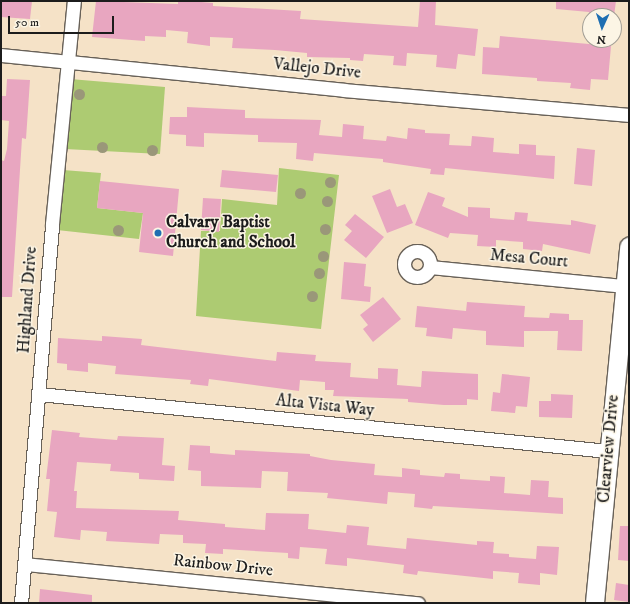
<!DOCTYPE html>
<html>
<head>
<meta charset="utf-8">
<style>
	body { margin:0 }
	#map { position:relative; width:630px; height:604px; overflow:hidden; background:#f5e2c7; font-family:"IM FELL DW Pica",serif }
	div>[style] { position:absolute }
	.green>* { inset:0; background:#adcb72 }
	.building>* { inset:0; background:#e8a6c0 }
	.roads { filter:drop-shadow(1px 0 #686158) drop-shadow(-1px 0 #686158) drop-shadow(0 1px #686158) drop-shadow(0 -1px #686158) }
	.street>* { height:13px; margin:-6.5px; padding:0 6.5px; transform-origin:6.5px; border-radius:6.5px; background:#fff }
	.street>.ring { margin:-6.5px; padding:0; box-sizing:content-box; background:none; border:13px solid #fff; border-radius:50% }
	.secondary>* { height:18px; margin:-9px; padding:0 9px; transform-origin:9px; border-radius:9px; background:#fff }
	.trees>* { width:11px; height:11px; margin:-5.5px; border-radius:50%; background:#9a9779 }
	.dots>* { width:11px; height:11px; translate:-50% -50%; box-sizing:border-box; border:2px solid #fcf5e5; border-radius:50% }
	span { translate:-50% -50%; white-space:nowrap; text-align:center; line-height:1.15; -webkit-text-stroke:3px #fcf5e5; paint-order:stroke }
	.street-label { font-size:17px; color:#1c1c1c }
	.poi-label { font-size:17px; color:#1c1c1c; font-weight:700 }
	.left { translate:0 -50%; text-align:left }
	.frame { position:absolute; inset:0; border:2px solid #1c1c1c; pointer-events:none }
	.north { position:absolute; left:582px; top:8px; width:40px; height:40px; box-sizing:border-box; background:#fcf5e5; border:1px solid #a29e95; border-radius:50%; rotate:183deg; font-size:11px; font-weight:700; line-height:16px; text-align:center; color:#1c1c1c }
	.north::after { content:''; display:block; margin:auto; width:14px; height:18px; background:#1f6fb2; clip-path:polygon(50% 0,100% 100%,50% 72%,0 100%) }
	.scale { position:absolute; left:8px; top:16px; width:106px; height:18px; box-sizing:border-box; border:2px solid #1c1c1c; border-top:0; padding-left:5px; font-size:12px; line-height:14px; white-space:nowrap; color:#1c1c1c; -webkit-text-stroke:3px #fcf5e5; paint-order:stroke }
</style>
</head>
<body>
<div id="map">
	<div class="green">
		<div style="clip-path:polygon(70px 79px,165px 87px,160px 154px,65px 149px)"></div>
		<div style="clip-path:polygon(279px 168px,339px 175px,321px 329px,196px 316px,201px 231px,220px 231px,222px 199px,277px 205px)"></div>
		<div style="clip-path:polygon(63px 170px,101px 173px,97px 208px,143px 213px,139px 239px,57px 230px)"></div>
	</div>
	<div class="building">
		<div style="clip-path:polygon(1px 1px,32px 1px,30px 19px,1px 17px)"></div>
		<div style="clip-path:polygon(96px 1px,178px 4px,178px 1px,190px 1px,213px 3px,213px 6px,301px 11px,300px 19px,418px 27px,420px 1px,436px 1px,435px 25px,478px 29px,475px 56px,458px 54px,456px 69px,436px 67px,437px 55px,407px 53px,406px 66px,393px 65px,394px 56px,364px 54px,363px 61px,350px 60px,350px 58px,307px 57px,307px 53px,275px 50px,232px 48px,233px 38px,210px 37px,210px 46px,187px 43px,188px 32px,166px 30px,166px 37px,145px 36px,145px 41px,92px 37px)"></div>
		<div style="clip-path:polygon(556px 1px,616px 1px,614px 16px,589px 16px,589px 12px,556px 9px)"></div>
		<div style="clip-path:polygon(500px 36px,611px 46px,608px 80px,591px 79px,590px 90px,570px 88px,571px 83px,537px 81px,537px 78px,482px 74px,483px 47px,499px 48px)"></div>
		<div style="clip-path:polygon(7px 79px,30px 80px,26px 139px,22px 138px,12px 297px,1px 297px,1px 160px,4px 161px,7px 149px,9px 121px,1px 120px,1px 96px,6px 96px)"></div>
		<div style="clip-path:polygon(187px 107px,245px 110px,245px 118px,321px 120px,319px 135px,342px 137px,343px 124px,364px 126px,363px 139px,386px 141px,387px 136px,407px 139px,408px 128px,425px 130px,425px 133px,450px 134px,449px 145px,471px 146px,472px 136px,494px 138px,493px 152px,519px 154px,519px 144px,536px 145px,536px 155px,555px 156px,554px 179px,445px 168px,444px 175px,430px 174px,431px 169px,383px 162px,383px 159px,314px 153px,313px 161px,296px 159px,297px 143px,258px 142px,258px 135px,204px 133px,204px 147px,186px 146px,186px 135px,169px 134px,170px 117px,187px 117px)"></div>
		<div style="clip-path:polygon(577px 148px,595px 150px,592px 186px,574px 184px)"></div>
		<div style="clip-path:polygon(222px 170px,278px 175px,276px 192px,220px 187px)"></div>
		<div style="clip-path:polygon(100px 181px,179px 189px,173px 256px,139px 252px,143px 213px,97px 208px)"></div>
		<div style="clip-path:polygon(390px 189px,397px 207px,405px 204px,413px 223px,387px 233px,372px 196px)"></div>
		<div style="clip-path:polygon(428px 192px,445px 198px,442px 206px,468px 217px,468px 207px,490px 208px,490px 218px,514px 220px,515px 212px,528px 213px,527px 221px,571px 225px,571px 220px,596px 225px,590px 254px,543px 244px,542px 251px,523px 249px,523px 242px,496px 240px,496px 247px,477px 246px,478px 235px,450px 233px,448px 238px,415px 225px)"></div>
		<div style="clip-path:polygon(203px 198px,221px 199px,219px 232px,201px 230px)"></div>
		<div style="clip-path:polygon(355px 214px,384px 237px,366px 258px,344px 240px,352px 231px,345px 225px)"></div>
		<div style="clip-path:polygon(344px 262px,366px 264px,364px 286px,371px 287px,370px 302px,341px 299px)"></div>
		<div style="clip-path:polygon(383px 297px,401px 319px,373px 342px,363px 329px,368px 325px,360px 315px)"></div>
		<div style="clip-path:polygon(467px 302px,525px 306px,524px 317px,549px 318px,550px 313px,569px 314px,569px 320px,583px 320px,582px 351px,557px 350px,558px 331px,524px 331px,524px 347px,486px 345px,486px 331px,453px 328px,452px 339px,426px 336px,427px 328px,415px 327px,417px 306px,466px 311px)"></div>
		<div style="clip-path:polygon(102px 336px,142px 339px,141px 345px,276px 361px,277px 352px,316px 355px,315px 361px,351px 363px,350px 377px,378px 379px,378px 368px,398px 369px,397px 385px,421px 387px,422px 371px,478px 374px,478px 400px,467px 399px,467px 405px,444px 405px,408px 402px,408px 399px,333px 396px,334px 390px,325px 390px,325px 382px,300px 380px,299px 391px,209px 379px,208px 386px,190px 384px,191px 380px,115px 374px,116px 366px,88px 363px,88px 372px,67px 370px,67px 364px,57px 363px,58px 338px,102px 341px)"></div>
		<div style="clip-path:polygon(502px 374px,530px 377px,527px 407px,516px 406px,515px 413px,491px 411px,493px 392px,500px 393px)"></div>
		<div style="clip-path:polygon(551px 394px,573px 395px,572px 418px,539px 417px,539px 401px,551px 401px)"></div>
		<div style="clip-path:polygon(52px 430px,80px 433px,79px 437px,117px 440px,118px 436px,164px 438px,162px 465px,175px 466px,174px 481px,139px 479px,139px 473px,110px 471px,111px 464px,77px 462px,74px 491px,77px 491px,76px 508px,179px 511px,178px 520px,225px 524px,225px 527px,265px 530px,266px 513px,309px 514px,308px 529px,346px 533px,347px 525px,369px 527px,367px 545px,406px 549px,407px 538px,477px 545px,477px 541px,494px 542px,493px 553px,509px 554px,509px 557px,536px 559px,537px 546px,559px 547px,557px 575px,540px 573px,540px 585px,518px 583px,519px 573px,493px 571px,493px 579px,418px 571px,417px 575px,403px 573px,404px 565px,373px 561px,347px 558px,347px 566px,325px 564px,327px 549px,300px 547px,299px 559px,288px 558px,288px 553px,223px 549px,223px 554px,205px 553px,206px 544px,183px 543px,183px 535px,160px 534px,159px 544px,106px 541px,107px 532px,81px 530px,80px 540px,54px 537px,57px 512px,47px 511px,50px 479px,46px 479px)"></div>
		<div style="clip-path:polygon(190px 445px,210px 446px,210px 453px,235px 455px,235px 450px,310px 454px,310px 456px,331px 460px,375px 464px,374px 475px,402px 477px,402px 468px,420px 470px,420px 475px,444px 477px,445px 473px,460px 474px,460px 479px,490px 481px,490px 476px,505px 477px,504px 493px,530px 495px,531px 480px,549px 481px,548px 497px,563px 498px,563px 514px,433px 506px,432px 509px,414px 507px,415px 494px,388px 492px,387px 504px,327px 498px,328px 493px,287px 491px,288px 472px,262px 471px,261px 488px,201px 486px,201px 471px,188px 470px)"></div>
		<div style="clip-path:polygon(620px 526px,629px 526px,629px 561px,618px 560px)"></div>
		<div style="clip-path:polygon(616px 583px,629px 585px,629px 602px,614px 600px)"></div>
		<div style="clip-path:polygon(40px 589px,92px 595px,92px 603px,39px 603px)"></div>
	</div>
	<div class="roads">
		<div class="street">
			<div style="left:1px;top:55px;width:345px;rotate:5.8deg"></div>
			<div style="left:344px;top:90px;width:286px;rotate:5deg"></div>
			<div class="ring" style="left:404px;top:251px;width:13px;height:13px"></div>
			<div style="left:430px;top:267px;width:196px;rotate:5.6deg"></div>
			<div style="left:39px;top:394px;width:572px;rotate:5.72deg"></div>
			<div style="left:25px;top:564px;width:395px;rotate:5.7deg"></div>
			<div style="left:21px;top:603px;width:380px;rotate:-85.3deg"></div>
			<div style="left:52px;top:224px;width:224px;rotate:-84.4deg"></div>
		</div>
		<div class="secondary">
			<div style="left:595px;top:603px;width:358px;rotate:-84.5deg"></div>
		</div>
	</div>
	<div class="trees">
		<div style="left:79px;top:94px"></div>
		<div style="left:102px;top:147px"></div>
		<div style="left:152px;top:150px"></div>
		<div style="left:330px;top:182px"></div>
		<div style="left:300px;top:193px"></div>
		<div style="left:327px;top:201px"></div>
		<div style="left:325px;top:229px"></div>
		<div style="left:118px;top:230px"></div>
		<div style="left:323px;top:256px"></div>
		<div style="left:319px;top:273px"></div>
		<div style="left:312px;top:296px"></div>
	</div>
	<div class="dots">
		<div style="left:158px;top:233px;background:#1f6fb2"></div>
	</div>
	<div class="street-label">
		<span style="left:317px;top:69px;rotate:6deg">Vallejo Drive</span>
		<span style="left:529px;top:259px;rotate:5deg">Mesa Court</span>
		<span style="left:28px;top:300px;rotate:-86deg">Highland Drive</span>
		<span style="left:325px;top:406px;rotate:6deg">Alta Vista Way</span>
		<span style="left:609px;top:449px;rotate:-85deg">Clearview Drive</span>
		<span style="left:223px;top:566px;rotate:6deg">Rainbow Drive</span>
	</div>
	<div class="poi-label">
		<span class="left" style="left:166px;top:233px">Calvary Baptist<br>Church and School</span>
	</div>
	<div class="frame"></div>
	<div class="north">N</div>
	<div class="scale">50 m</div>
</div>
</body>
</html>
